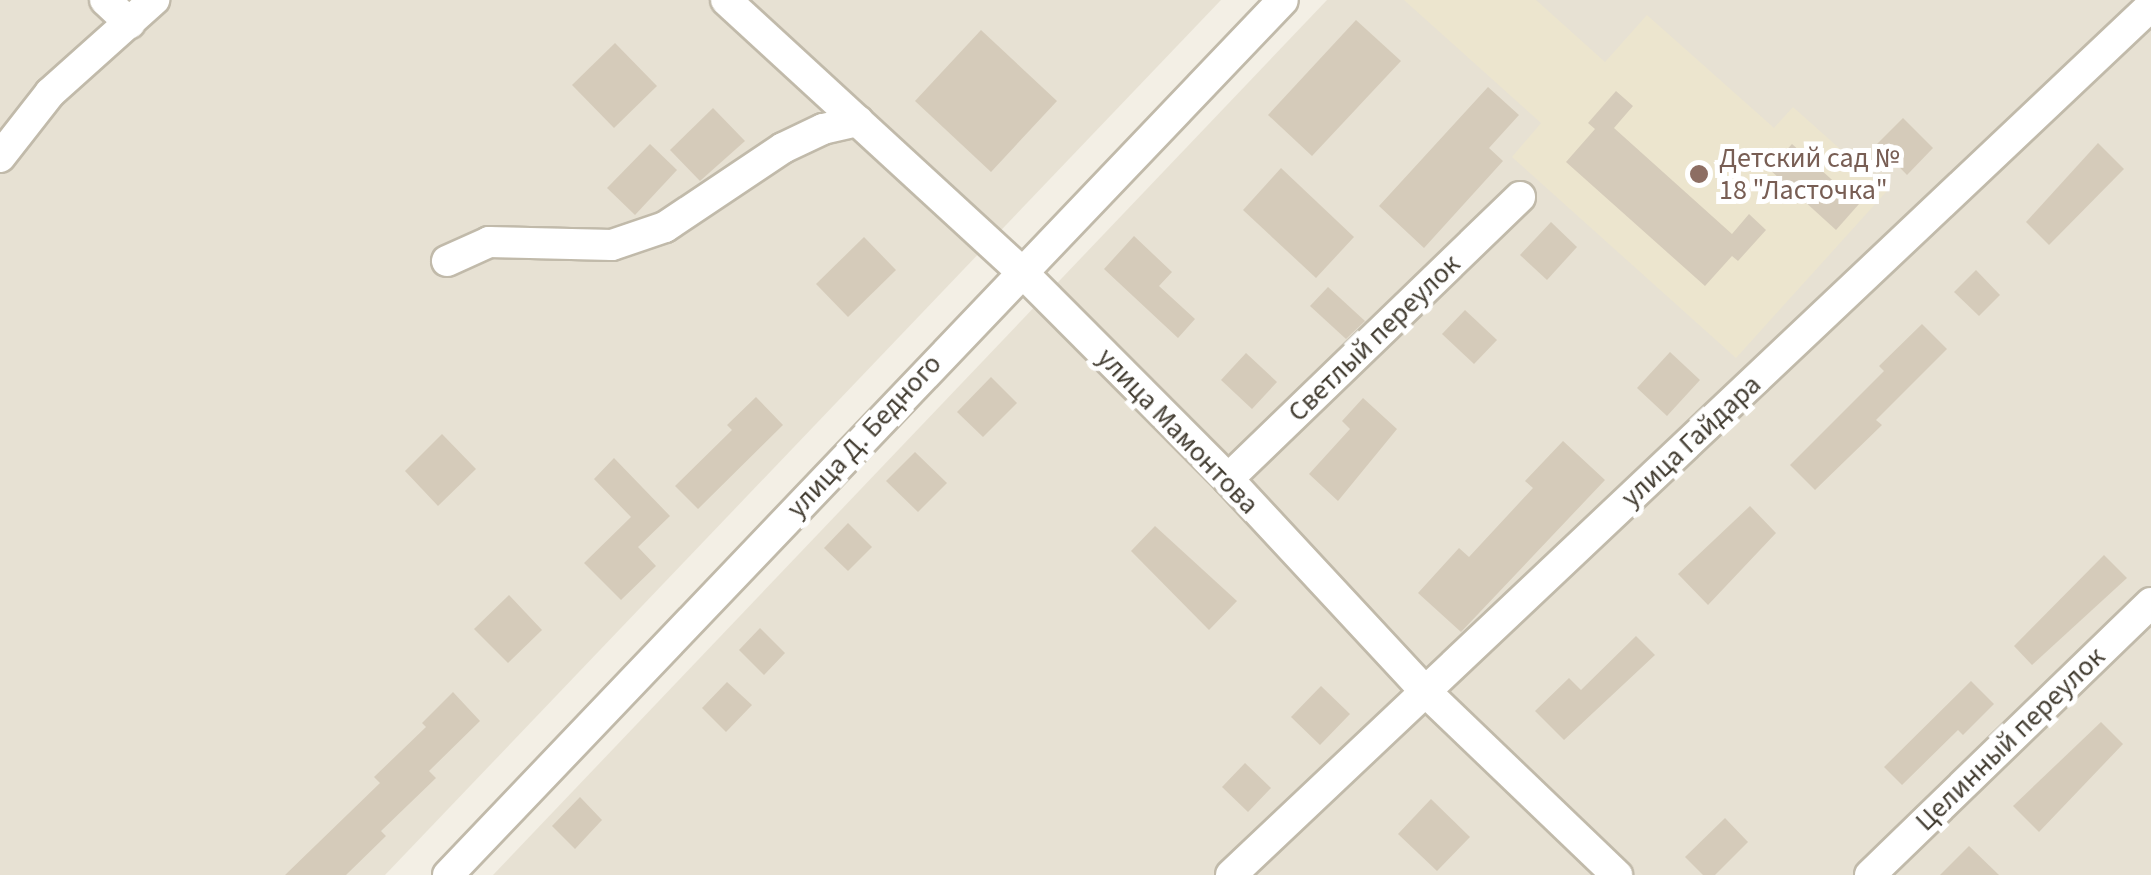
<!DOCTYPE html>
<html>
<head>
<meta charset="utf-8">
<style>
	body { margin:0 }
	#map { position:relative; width:2151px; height:875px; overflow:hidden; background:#f3efe5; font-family:"Source Sans 3",sans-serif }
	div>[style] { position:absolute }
	.residential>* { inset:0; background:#e7e1d3 }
	.education>* { inset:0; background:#ece5ce }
	.building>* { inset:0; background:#d5cbba }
	.roads { filter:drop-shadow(2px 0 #c1baaa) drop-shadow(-2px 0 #c1baaa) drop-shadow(0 2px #c1baaa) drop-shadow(0 -2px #c1baaa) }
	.minor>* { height:30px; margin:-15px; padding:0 15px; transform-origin:15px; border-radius:15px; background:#fff }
	.dots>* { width:28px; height:28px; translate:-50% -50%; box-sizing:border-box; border:5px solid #fff; border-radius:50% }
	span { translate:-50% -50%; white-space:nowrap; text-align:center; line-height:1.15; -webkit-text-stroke:10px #fff; paint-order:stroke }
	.education-label { font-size:28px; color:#785e54 }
	.left { translate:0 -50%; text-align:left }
	.street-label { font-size:28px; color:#453f34 }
</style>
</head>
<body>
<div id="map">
	<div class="residential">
		<div style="clip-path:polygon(0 0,1221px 0,385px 875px,0 875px)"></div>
		<div style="clip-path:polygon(1327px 0,2151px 0,2151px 875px,493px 875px)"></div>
	</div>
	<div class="education">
		<div style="clip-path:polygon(1404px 0,1536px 0,1605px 62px,1647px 15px,1774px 128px,1793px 107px,1887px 191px,1736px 358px,1512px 157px,1541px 123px)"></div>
	</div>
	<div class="building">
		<div style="clip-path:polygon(1356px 20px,1401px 61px,1312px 156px,1268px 115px)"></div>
		<div style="clip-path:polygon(981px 30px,1057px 101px,991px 172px,915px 101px)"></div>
		<div style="clip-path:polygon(615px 43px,657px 86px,614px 128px,572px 85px)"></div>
		<div style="clip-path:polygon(1488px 87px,1519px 115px,1489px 148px,1503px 161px,1424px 248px,1379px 206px)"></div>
		<div style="clip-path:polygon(1616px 91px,1633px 106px,1614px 128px,1732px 234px,1749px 214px,1766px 230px,1738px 261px,1732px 256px,1705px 286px,1566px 162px,1595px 129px,1588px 123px)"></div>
		<div style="clip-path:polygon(713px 108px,745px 141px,700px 181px,670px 150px)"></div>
		<div style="clip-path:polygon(1903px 118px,1933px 148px,1907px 175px,1877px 144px)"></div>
		<div style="clip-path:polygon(2098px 143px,2124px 169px,2049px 245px,2026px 222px)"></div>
		<div style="clip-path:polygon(650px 144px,677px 170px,635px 215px,607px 188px)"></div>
		<div style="clip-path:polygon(1792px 144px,1859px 204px,1836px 230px,1769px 169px)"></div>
		<div style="clip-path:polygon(1281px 168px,1354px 237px,1316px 278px,1243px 210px)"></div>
		<div style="clip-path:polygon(1551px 222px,1577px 247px,1547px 280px,1520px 255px)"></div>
		<div style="clip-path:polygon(1134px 236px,1172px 272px,1159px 286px,1195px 319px,1178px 338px,1104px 269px)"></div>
		<div style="clip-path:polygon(864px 237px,896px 270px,848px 317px,816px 284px)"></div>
		<div style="clip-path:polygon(1976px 270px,2000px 295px,1979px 316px,1954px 292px)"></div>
		<div style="clip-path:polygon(1328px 287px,1365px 321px,1346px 339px,1310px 306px)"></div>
		<div style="clip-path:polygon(1465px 310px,1497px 340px,1474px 364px,1442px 334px)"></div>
		<div style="clip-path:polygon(1922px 324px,1947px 349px,1876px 420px,1882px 425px,1815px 490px,1790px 465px,1884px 371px,1879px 366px)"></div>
		<div style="clip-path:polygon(1670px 352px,1700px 380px,1667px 416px,1637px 388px)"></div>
		<div style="clip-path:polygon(1246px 353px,1277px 382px,1252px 409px,1221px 380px)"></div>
		<div style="clip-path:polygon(991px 377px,1017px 403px,983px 437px,957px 412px)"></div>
		<div style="clip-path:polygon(756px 397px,783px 425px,698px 509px,675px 486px,732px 430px,727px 425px)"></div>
		<div style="clip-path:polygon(1363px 398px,1397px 429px,1338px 501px,1309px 474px,1350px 429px,1342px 421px)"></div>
		<div style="clip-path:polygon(442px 434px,476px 469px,438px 506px,405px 471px)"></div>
		<div style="clip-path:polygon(1563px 441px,1605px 480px,1461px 632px,1418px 593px,1459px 548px,1469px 557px,1533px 488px,1525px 481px)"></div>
		<div style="clip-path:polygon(915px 452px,947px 483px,918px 512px,886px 481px)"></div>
		<div style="clip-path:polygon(614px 458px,670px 516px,638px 547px,656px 566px,621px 600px,584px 563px,631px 517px,594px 479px)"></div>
		<div style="clip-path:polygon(1750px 506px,1776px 533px,1708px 605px,1678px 574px)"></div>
		<div style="clip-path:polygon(848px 523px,872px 547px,848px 571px,824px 548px)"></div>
		<div style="clip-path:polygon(1155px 526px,1237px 601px,1209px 630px,1131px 551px)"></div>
		<div style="clip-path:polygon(2104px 555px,2127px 578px,2032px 665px,2014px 646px)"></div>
		<div style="clip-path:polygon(509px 595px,542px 630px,508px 663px,474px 629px)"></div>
		<div style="clip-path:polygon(760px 628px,785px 653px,764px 675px,739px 650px)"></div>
		<div style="clip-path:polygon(1636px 636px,1655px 655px,1564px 740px,1535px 711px,1569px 678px,1581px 690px)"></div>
		<div style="clip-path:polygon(1971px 681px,1994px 704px,1963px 735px,1958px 730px,1902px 785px,1884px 767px)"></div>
		<div style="clip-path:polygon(727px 682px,752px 705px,726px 732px,702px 708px)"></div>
		<div style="clip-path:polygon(1321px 686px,1350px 714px,1320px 745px,1291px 717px)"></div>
		<div style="clip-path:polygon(453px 692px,480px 721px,429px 771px,436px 778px,381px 831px,386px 836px,346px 875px,285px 875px,380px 783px,374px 777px,426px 727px,422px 723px)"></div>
		<div style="clip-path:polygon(2101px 722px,2123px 744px,2039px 832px,2013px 806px)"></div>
		<div style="clip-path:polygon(1245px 763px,1271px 788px,1248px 812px,1222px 787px)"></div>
		<div style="clip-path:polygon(580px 797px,602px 820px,575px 849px,552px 826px)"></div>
		<div style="clip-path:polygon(1431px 799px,1470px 837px,1437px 871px,1398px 834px)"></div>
		<div style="clip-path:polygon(1725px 818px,1748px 842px,1715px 875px,1703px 875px,1685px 857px)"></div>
		<div style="clip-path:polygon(1969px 846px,1999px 875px,1940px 875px)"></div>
	</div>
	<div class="roads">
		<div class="minor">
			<div style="left:105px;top:0;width:34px;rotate:43deg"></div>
			<div style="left:726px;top:0;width:401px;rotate:42.6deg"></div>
			<div style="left:1021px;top:271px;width:293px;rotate:45.1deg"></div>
			<div style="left:1228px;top:479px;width:291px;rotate:47.1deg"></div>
			<div style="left:1426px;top:692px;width:265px;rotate:43.8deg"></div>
			<div style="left:0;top:157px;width:81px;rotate:-52deg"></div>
			<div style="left:50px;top:93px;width:140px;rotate:-41.8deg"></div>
			<div style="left:447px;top:261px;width:46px;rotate:-24.3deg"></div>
			<div style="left:489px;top:242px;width:123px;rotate:1.4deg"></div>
			<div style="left:612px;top:245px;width:56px;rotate:-18.8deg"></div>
			<div style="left:665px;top:227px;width:142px;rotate:-33.8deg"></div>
			<div style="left:783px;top:148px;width:44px;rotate:-25.4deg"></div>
			<div style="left:823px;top:129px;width:36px;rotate:-13deg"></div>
			<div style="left:1228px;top:479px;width:406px;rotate:-44deg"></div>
			<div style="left:448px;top:875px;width:1209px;rotate:-46.34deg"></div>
			<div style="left:1231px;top:875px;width:1266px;rotate:-43.37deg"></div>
			<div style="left:1870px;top:875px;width:391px;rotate:-44.1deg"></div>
		</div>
	</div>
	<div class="dots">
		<div style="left:1699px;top:174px;background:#8d6e63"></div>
	</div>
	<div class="education-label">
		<span class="left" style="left:1719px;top:174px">Детский сад №<br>18 "Ласточка"</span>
	</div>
	<div class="street-label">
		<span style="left:1374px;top:338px;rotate:-44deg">Светлый переулок</span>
		<span style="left:1178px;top:431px;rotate:46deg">улица Мамонтова</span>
		<span style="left:864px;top:436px;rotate:-47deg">улица Д. Бедного</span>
		<span style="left:1691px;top:441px;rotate:-43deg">улица Гайдара</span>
		<span style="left:2010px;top:739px;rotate:-44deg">Целинный переулок</span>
	</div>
</div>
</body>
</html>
